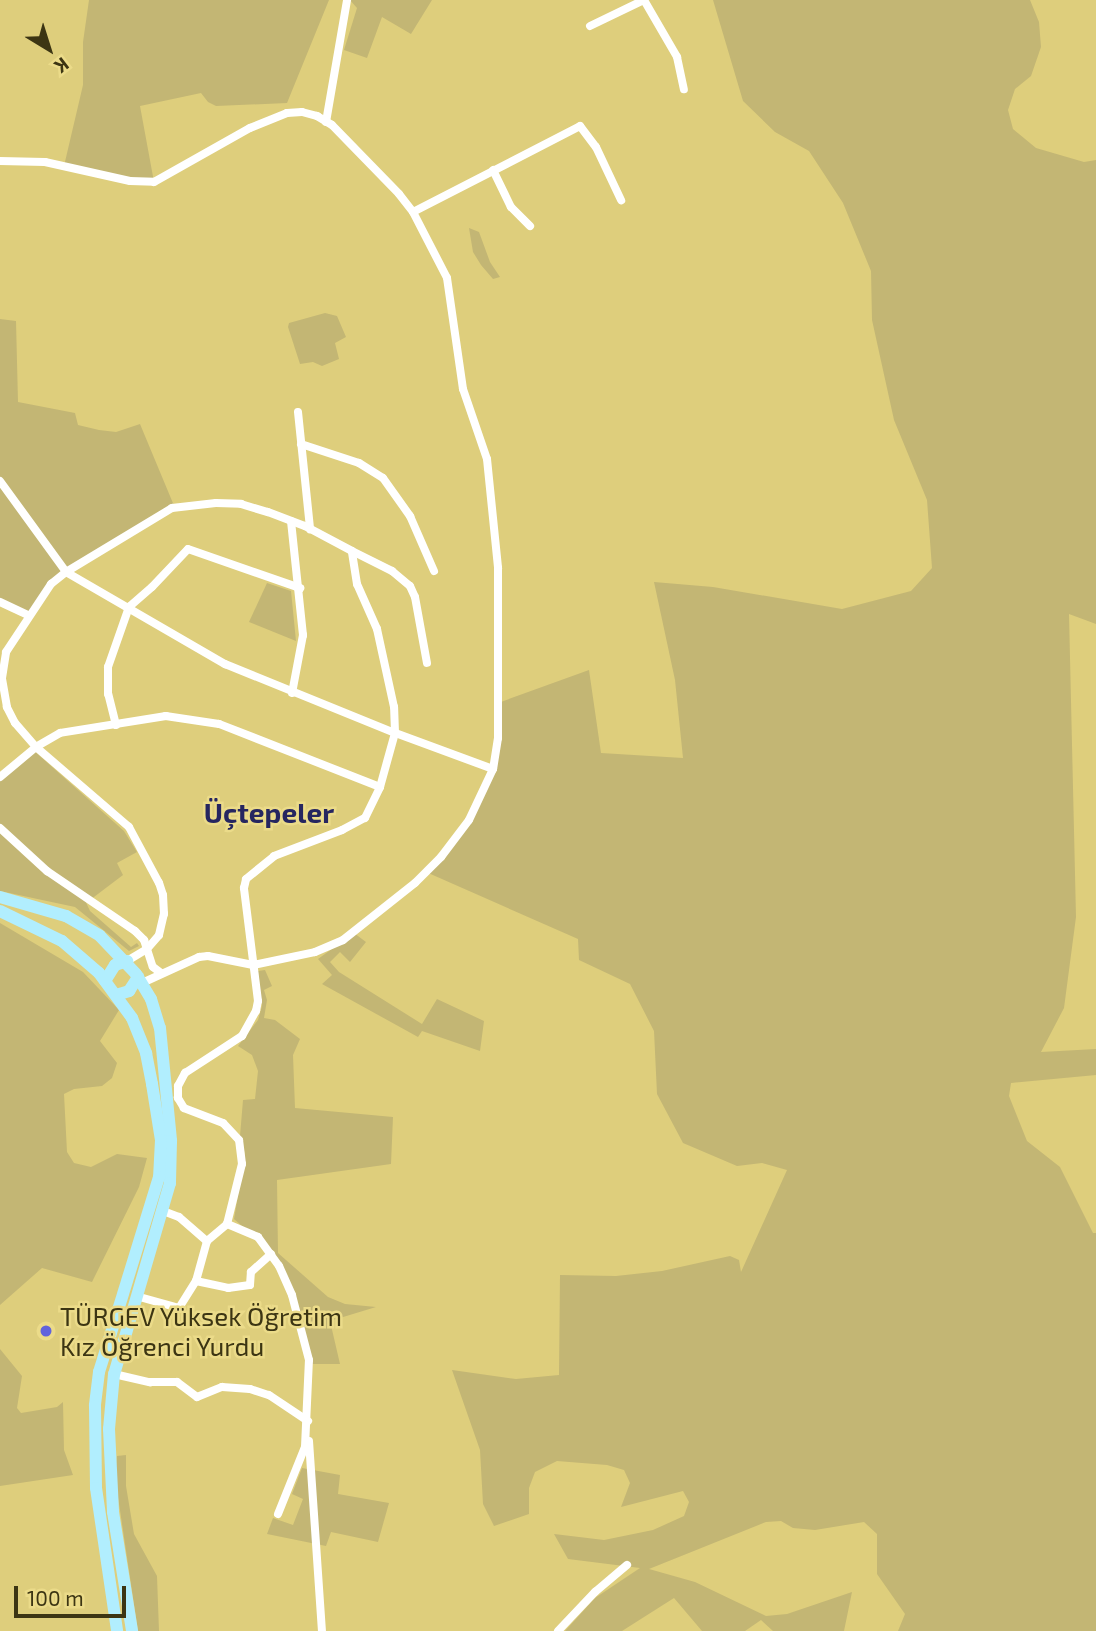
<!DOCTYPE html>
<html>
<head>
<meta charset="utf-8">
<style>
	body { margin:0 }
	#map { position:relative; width:1096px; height:1631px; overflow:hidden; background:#dece7c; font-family:"Exo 2",sans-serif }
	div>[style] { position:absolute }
	.green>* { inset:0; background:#c3b674 }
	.street>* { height:8px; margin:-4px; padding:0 4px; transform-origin:4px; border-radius:4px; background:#fff }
	.primary>* { height:12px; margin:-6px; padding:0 6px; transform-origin:6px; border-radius:6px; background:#b1eefe }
	.dots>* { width:19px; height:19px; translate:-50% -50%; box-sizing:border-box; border:4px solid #ebdb89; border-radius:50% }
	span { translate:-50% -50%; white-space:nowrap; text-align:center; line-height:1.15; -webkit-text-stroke:5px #ebdb89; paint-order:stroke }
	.poi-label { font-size:26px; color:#3c3513 }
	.left { translate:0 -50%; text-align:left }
	.neighbourhood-label { font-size:28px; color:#262660; font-weight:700 }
	.north { position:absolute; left:14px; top:14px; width:70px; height:70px; -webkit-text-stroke:5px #ebdb89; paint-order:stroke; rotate:142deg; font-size:19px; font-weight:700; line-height:28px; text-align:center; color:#3c3513 }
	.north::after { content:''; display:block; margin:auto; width:24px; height:32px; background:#3c3513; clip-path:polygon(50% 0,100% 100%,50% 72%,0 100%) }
	.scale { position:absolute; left:14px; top:1586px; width:112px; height:32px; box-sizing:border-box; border:4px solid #3c3513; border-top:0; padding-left:9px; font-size:21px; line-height:24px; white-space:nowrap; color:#3c3513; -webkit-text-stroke:5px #ebdb89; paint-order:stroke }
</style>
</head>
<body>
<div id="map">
	<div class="green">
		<div style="clip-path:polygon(89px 0,329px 0,287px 103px,216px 106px,208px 102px,201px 93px,140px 106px,154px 182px,64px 166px,83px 85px,83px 42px)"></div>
		<div style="clip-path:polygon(350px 0,432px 0,411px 34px,382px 17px,367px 58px,344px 50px,357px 8px)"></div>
		<div style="clip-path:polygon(713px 0,1030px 0,1039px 22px,1041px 47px,1031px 76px,1015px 89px,1008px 110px,1013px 129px,1036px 148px,1084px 162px,1096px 160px,1096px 624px,1069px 614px,1076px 917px,1064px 1008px,1041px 1052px,1096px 1049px,1096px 1075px,1011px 1083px,1009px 1096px,1027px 1141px,1060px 1167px,1093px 1233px,1096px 1233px,1096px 1631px,898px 1631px,905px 1614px,877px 1574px,877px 1534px,864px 1522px,815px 1530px,793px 1528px,781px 1521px,766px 1522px,649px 1569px,695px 1582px,766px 1616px,787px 1614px,852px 1592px,844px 1631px,773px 1631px,761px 1620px,745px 1631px,702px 1631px,674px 1598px,622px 1631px,565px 1631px,595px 1598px,640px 1568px,568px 1559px,554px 1534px,604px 1540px,653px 1530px,684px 1516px,689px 1502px,683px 1491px,621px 1507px,630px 1483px,624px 1470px,607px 1465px,557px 1461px,535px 1472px,529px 1488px,529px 1514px,494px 1526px,483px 1504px,480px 1450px,452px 1370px,516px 1379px,559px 1375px,560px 1275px,616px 1276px,662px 1271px,730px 1256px,739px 1260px,741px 1272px,787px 1170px,762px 1163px,737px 1166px,683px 1143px,657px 1094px,654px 1031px,630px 984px,579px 960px,578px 939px,426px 872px,455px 839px,493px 769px,498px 703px,589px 670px,601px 753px,683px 758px,675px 680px,654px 582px,713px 587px,842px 609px,911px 591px,932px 568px,927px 500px,894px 420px,872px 320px,871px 271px,843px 203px,809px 151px,775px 132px,743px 101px)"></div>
		<div style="clip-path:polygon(469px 228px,479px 232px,490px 262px,500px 277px,493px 279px,481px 265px,473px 252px)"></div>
		<div style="clip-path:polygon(325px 313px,337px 316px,346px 337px,335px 343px,339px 359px,322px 366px,313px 362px,300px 364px,288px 327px,289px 323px)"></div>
		<div style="clip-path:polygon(0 319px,16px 321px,18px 402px,75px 413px,78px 425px,99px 430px,116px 432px,140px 424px,175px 508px,66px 572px,28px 615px,0 602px)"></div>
		<div style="clip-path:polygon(267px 583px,291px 591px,296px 641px,249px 622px)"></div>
		<div style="clip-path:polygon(32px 749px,124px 831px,137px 852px,117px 863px,123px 875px,90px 900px,83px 896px,90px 911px,131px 947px,137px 943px,139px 946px,129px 951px,75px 907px,0 891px,0 777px)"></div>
		<div style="clip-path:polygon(0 923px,83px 972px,119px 1010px,100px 1041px,117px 1063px,112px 1078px,102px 1086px,74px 1089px,64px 1094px,67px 1152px,74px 1163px,91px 1167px,117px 1154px,147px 1158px,139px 1187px,92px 1282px,42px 1268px,0 1305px)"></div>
		<div style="clip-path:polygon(354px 933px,366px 942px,350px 962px,340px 952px,330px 962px,339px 972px,422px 1024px,437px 999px,484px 1021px,480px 1051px,422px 1031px,418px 1037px,322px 984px,332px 975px,318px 959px)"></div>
		<div style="clip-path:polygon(265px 970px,272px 986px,264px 990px,267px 1000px,264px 1018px,275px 1020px,300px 1039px,293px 1055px,295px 1108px,393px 1117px,391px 1164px,277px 1180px,278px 1253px,328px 1297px,345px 1304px,376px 1307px,330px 1321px,340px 1364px,313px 1364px,273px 1253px,234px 1219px,245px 1154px,240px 1136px,243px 1100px,255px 1099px,258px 1071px,252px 1055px,238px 1046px,258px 1020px,262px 1006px,258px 971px)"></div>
		<div style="clip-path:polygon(0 1349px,22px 1376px,17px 1408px,21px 1413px,57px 1407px,63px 1402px,64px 1450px,73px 1475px,0 1486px)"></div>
		<div style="clip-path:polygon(126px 1455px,126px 1486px,134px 1534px,157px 1576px,159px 1631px,138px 1631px,115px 1477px,117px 1456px)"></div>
		<div style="clip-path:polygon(302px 1468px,340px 1475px,338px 1494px,389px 1503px,378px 1542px,331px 1532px,326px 1546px,267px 1534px,273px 1518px,293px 1525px,303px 1499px,292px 1494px)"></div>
	</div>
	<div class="street">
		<div style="left:644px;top:0;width:66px;rotate:59.9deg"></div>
		<div style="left:677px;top:57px;width:33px;rotate:78deg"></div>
		<div style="left:590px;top:26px;width:60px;rotate:-25.7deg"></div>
		<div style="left:326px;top:122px;width:124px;rotate:-80.2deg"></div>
		<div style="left:0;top:161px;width:45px;rotate:1.3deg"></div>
		<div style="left:45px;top:162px;width:87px;rotate:12.6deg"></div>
		<div style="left:130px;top:181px;width:24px;rotate:2deg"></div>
		<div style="left:154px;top:182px;width:110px;rotate:-29.4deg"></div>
		<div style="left:250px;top:128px;width:40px;rotate:-22deg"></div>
		<div style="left:287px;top:113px;width:15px;rotate:-4deg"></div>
		<div style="left:302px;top:112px;width:16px;rotate:15deg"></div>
		<div style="left:317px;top:116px;width:17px;rotate:31deg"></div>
		<div style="left:332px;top:125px;width:96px;rotate:45.8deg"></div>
		<div style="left:399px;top:194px;width:23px;rotate:52deg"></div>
		<div style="left:413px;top:212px;width:74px;rotate:62.7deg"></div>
		<div style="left:447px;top:278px;width:112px;rotate:81.8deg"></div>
		<div style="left:463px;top:389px;width:74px;rotate:71.1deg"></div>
		<div style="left:487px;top:459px;width:110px;rotate:84.2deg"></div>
		<div style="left:498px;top:568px;width:170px;rotate:90deg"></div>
		<div style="left:498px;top:738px;width:31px;rotate:99deg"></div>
		<div style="left:493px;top:769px;width:104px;rotate:-159.8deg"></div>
		<div style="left:395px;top:733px;width:56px;rotate:105.5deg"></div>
		<div style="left:380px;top:787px;width:173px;rotate:-158.6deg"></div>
		<div style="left:219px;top:724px;width:54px;rotate:-171.4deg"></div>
		<div style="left:166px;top:716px;width:107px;rotate:170.9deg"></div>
		<div style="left:60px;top:733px;width:28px;rotate:150deg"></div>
		<div style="left:36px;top:747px;width:47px;rotate:140.2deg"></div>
		<div style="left:493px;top:170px;width:41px;rotate:64.1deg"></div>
		<div style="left:511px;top:207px;width:27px;rotate:45deg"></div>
		<div style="left:413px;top:212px;width:188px;rotate:-27.2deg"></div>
		<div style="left:580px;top:126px;width:26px;rotate:53deg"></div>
		<div style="left:596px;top:147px;width:59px;rotate:64.7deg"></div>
		<div style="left:298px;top:412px;width:118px;rotate:84.1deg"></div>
		<div style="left:301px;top:444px;width:61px;rotate:18.1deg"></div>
		<div style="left:359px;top:463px;width:28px;rotate:32deg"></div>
		<div style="left:383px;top:478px;width:47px;rotate:54.6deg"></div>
		<div style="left:410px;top:516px;width:60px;rotate:66.4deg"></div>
		<div style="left:0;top:481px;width:112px;rotate:54deg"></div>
		<div style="left:66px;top:572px;width:124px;rotate:-31.1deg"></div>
		<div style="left:172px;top:508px;width:44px;rotate:-6.5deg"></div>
		<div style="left:216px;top:503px;width:25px;rotate:2deg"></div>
		<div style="left:241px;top:504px;width:28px;rotate:17deg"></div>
		<div style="left:268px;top:512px;width:40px;rotate:21deg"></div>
		<div style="left:305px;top:526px;width:53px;rotate:28deg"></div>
		<div style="left:291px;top:521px;width:115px;rotate:84deg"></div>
		<div style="left:303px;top:635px;width:59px;rotate:100.7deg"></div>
		<div style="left:0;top:602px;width:31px;rotate:25deg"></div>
		<div style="left:116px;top:725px;width:32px;rotate:-104deg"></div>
		<div style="left:108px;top:694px;width:27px;rotate:-90deg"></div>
		<div style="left:108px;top:667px;width:64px;rotate:-70.7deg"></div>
		<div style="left:129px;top:607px;width:30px;rotate:-41deg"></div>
		<div style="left:152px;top:587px;width:52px;rotate:-46.5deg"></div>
		<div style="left:188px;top:549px;width:119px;rotate:19.2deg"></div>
		<div style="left:0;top:828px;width:64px;rotate:42.5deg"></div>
		<div style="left:47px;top:871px;width:107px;rotate:34.3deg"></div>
		<div style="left:135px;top:931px;width:13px;rotate:45deg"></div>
		<div style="left:144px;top:940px;width:28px;rotate:72deg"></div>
		<div style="left:153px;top:967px;width:10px;rotate:37deg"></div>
		<div style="left:127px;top:961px;width:23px;rotate:-31deg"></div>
		<div style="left:147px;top:949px;width:18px;rotate:-49deg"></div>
		<div style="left:159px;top:935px;width:22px;rotate:-77deg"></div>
		<div style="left:164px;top:914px;width:19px;rotate:-93deg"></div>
		<div style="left:163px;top:895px;width:13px;rotate:-108deg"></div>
		<div style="left:159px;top:883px;width:64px;rotate:-118.2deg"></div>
		<div style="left:129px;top:827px;width:123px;rotate:-139.3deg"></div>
		<div style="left:36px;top:747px;width:32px;rotate:-131deg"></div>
		<div style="left:15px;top:723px;width:18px;rotate:-117deg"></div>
		<div style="left:7px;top:707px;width:29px;rotate:-100deg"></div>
		<div style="left:2px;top:678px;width:26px;rotate:-81deg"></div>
		<div style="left:6px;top:652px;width:82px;rotate:-56.5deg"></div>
		<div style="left:51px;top:584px;width:19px;rotate:-39deg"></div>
		<div style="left:66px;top:572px;width:184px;rotate:30.1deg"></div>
		<div style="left:225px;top:664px;width:183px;rotate:22.1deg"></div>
		<div style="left:395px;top:733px;width:26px;rotate:-92deg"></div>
		<div style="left:394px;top:707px;width:80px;rotate:-102.3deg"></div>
		<div style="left:377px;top:629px;width:49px;rotate:-114deg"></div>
		<div style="left:357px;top:584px;width:33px;rotate:-99deg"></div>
		<div style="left:352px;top:551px;width:45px;rotate:26.6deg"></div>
		<div style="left:392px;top:571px;width:23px;rotate:40deg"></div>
		<div style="left:410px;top:586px;width:12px;rotate:66deg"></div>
		<div style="left:415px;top:597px;width:67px;rotate:79.7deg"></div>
		<div style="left:142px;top:983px;width:63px;rotate:-24.5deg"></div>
		<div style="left:199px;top:957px;width:9px;rotate:-6deg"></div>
		<div style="left:208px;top:956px;width:46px;rotate:11.3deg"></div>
		<div style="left:253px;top:965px;width:63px;rotate:-11.8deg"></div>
		<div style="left:315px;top:952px;width:30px;rotate:-23deg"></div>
		<div style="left:343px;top:940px;width:92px;rotate:-38.4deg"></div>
		<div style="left:415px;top:883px;width:37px;rotate:-45deg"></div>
		<div style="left:441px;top:857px;width:46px;rotate:-52.9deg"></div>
		<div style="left:469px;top:820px;width:56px;rotate:-64.8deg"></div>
		<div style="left:163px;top:1211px;width:17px;rotate:21deg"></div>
		<div style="left:179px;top:1217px;width:37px;rotate:41deg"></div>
		<div style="left:207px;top:1241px;width:26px;rotate:-40deg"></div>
		<div style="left:196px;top:1281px;width:33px;rotate:12deg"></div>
		<div style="left:228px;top:1288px;width:22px;rotate:-8deg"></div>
		<div style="left:250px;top:1285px;width:13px;rotate:-86deg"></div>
		<div style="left:251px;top:1272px;width:27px;rotate:-42deg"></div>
		<div style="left:136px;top:1296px;width:45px;rotate:15.6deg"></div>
		<div style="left:179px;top:1308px;width:32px;rotate:-58deg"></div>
		<div style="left:196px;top:1281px;width:41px;rotate:-74.6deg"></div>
		<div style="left:114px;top:1374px;width:37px;rotate:13deg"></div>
		<div style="left:150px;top:1382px;width:27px"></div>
		<div style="left:177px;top:1382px;width:25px;rotate:37deg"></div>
		<div style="left:197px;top:1397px;width:27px;rotate:-22deg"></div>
		<div style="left:222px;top:1387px;width:28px;rotate:4deg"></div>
		<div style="left:250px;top:1389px;width:20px;rotate:18deg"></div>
		<div style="left:269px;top:1395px;width:47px;rotate:33.7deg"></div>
		<div style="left:309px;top:1441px;width:190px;rotate:86.1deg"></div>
		<div style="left:278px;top:1514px;width:72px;rotate:-68.1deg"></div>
		<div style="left:305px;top:1447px;width:87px;rotate:-87.4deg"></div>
		<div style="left:309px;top:1360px;width:67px;rotate:-104.7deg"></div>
		<div style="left:292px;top:1295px;width:32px;rotate:-114deg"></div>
		<div style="left:279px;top:1266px;width:36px;rotate:-126deg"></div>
		<div style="left:258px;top:1237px;width:34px;rotate:-157deg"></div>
		<div style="left:227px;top:1224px;width:62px;rotate:-76deg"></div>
		<div style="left:242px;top:1164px;width:24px;rotate:-97deg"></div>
		<div style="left:239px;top:1140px;width:23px;rotate:-133deg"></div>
		<div style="left:223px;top:1123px;width:42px;rotate:-159deg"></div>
		<div style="left:184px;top:1108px;width:12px;rotate:-121deg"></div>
		<div style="left:178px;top:1098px;width:12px;rotate:-90deg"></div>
		<div style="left:178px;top:1086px;width:15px;rotate:-62deg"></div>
		<div style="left:185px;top:1073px;width:68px;rotate:-33deg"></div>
		<div style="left:242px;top:1036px;width:29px;rotate:-61deg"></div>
		<div style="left:256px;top:1011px;width:10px;rotate:-79deg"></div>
		<div style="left:258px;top:1001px;width:114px;rotate:-97.1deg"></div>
		<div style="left:244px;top:888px;width:9px;rotate:-77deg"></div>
		<div style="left:246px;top:879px;width:36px;rotate:-39deg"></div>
		<div style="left:274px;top:856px;width:73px;rotate:-20.9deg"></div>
		<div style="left:342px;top:830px;width:26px;rotate:-28deg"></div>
		<div style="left:365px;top:818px;width:34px;rotate:-64deg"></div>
		<div style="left:558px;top:1631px;width:54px;rotate:-46.5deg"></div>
		<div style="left:595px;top:1592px;width:42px;rotate:-40.2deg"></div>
	</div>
	<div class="primary">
		<div style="left:0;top:897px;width:69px;rotate:16.1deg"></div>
		<div style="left:66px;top:916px;width:39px;rotate:30deg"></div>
		<div style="left:100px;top:936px;width:52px;rotate:46.5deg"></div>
		<div style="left:136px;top:974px;width:29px;rotate:59deg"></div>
		<div style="left:151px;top:999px;width:30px;rotate:73deg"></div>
		<div style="left:160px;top:1028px;width:114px;rotate:84.4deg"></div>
		<div style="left:171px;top:1141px;width:42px;rotate:91.4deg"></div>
		<div style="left:170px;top:1183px;width:199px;rotate:106.3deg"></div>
		<div style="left:114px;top:1374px;width:55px;rotate:95.2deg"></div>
		<div style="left:109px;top:1429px;width:83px;rotate:87.2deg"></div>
		<div style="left:113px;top:1512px;width:121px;rotate:80.9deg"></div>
		<div style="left:0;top:911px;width:69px;rotate:25.8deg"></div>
		<div style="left:62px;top:941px;width:49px;rotate:40.9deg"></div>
		<div style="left:99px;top:973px;width:56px;rotate:53.7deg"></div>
		<div style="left:132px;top:1018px;width:38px;rotate:68deg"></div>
		<div style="left:146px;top:1053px;width:32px;rotate:79deg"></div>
		<div style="left:152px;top:1084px;width:57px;rotate:80.9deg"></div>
		<div style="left:161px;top:1140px;width:37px;rotate:93deg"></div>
		<div style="left:159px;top:1177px;width:204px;rotate:107.1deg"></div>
		<div style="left:99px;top:1372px;width:34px;rotate:97deg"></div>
		<div style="left:95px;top:1406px;width:82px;rotate:89.3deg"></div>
		<div style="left:96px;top:1488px;width:145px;rotate:81.6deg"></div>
		<div style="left:105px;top:981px;width:19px;rotate:-58deg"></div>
		<div style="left:115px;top:965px;width:13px;rotate:-18deg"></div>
		<div style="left:116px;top:995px;width:14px;rotate:-17deg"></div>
		<div style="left:129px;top:991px;width:17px;rotate:-57deg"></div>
	</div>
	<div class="dots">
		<div style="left:46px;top:1331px;background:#6163dc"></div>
	</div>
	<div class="poi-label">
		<span class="left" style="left:60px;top:1331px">TÜRGEV Yüksek Öğretim<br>Kız Öğrenci Yurdu</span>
	</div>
	<div class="neighbourhood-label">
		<span style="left:269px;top:812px">Üçtepeler</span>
	</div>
	<div class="north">K</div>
	<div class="scale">100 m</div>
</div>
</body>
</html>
